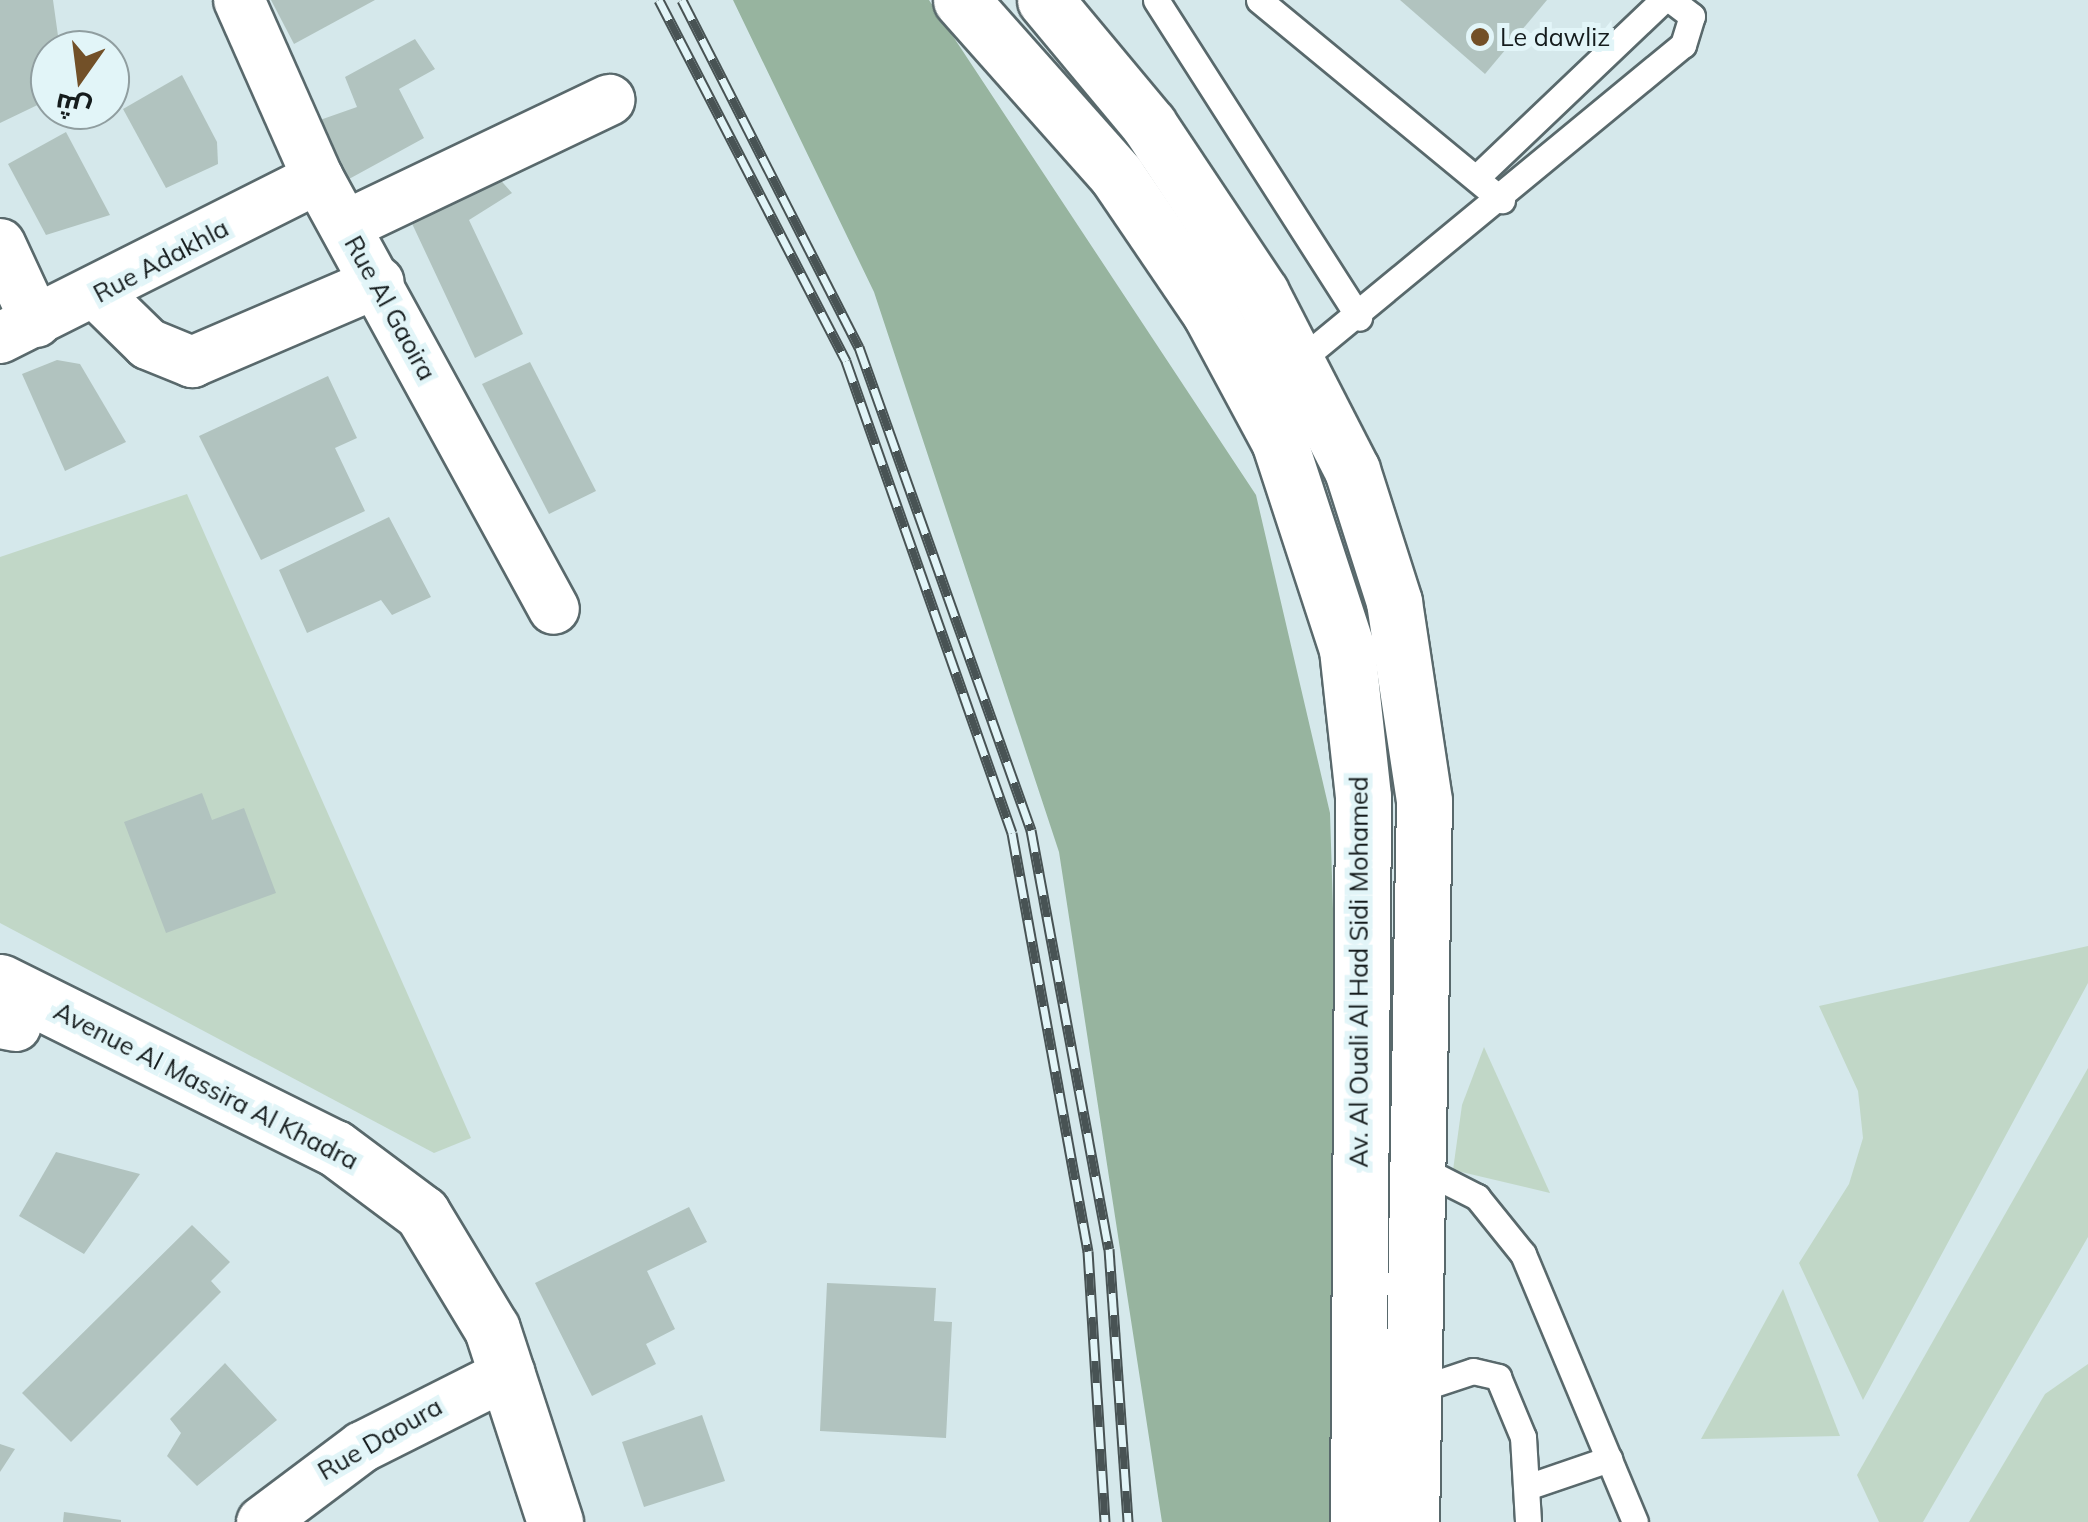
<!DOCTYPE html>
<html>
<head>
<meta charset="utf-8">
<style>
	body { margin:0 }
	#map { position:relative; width:2088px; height:1522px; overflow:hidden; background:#d5e8eb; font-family:Mulish,Cairo,sans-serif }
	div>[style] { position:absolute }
	.green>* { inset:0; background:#c1d7c7 }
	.forest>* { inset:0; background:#97b49f }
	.building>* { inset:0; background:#b1c3bf }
	.roads { filter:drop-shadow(2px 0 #59696c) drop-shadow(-2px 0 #59696c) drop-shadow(0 2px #59696c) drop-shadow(0 -2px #59696c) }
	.service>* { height:25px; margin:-12.5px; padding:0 12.5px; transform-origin:12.5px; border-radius:12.5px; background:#fff }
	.minor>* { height:50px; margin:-25px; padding:0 25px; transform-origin:25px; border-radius:25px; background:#fff }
	.tertiary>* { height:55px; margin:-27.5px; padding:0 27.5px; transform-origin:27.5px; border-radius:27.5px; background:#fff }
	.secondary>* { height:55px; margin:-27.5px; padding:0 27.5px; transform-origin:27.5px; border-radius:27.5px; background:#fff }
	.rail>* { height:11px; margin-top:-5.5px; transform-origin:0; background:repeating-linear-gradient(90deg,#e2f5f8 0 22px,#485354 0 44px); box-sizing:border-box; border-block:2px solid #485354 }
	.dots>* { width:28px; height:28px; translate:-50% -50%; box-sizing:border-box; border:5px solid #e2f5f8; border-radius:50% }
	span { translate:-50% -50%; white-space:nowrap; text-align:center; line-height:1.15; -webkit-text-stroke:10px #e2f5f8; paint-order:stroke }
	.poi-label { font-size:25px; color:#151c1d }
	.left { translate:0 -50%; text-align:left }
	.street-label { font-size:25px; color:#151c1d }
	.north { position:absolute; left:30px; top:30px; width:100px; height:100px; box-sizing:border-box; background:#e2f5f8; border:2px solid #909ea0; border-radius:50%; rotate:194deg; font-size:28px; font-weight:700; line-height:40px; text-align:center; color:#151c1d }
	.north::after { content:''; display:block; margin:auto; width:35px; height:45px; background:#725028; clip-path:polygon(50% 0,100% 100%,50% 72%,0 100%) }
</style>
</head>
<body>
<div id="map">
	<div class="green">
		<div style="clip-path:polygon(187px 494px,471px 1138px,434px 1153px,0 923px,0 557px)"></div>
		<div style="clip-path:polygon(2088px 946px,2088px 983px,1863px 1400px,1799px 1263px,1849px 1184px,1863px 1138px,1858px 1091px,1819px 1006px)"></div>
		<div style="clip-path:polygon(1484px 1047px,1550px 1193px,1453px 1170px,1462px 1105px)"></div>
		<div style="clip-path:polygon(2088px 1068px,2088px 1237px,1923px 1522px,1879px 1522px,1857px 1475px)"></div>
		<div style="clip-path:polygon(1783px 1289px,1840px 1436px,1701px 1439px)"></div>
		<div style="clip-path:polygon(2088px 1364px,2088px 1522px,1969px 1522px,2045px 1394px)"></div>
	</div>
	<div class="forest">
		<div style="clip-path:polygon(733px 0,929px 0,1256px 495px,1330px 813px,1345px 1291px,1340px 1522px,1162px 1522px,1059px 852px,874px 292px)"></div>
	</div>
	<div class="building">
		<div style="clip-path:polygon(0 0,53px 0,60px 50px,50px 50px,50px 99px,0 123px)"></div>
		<div style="clip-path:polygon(271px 0,375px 0,294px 44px)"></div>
		<div style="clip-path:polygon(1400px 0,1547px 0,1485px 74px)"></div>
		<div style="clip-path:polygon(415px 39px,435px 69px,399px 89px,424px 138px,349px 179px,320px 120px,357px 107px,345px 77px)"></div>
		<div style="clip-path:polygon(182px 75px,217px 142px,218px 164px,166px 188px,123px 109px)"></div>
		<div style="clip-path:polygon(66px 132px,110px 215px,46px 235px,8px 164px)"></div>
		<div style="clip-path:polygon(496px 175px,512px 193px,469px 220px,523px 334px,475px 358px,408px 215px)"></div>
		<div style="clip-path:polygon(57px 360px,80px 364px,126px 442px,65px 471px,22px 374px)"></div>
		<div style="clip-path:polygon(530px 362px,596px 491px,549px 514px,482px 384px)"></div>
		<div style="clip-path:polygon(328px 376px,357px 438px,335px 448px,365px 511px,261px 560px,199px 436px)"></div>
		<div style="clip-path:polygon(389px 517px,431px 597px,392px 615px,381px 600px,307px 633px,279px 570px)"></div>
		<div style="clip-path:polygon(202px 793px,212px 820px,244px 808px,276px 893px,166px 933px,124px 822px)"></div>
		<div style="clip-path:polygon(56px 1152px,140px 1174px,84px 1254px,19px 1216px)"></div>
		<div style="clip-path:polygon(689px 1207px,707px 1242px,647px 1271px,675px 1329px,646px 1344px,656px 1364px,592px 1396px,535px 1283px)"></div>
		<div style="clip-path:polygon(192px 1225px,230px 1262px,211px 1281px,221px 1292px,71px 1442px,22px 1393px)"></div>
		<div style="clip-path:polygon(827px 1283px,936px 1288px,934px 1321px,952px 1322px,946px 1438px,820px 1431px)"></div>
		<div style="clip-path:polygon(225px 1363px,277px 1420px,197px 1486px,167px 1456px,181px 1433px,170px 1419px)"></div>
		<div style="clip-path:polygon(702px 1415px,725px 1481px,644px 1507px,622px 1442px)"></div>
		<div style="clip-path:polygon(0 1444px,15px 1449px,0 1472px)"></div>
		<div style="clip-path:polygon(64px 1512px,121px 1520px,121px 1522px,63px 1522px)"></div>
	</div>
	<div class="roads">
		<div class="service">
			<div style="left:1156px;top:0;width:377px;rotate:57.4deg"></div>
			<div style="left:1259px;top:0;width:315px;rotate:39.5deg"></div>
			<div style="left:1476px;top:178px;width:258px;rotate:-43.6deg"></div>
			<div style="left:1298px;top:362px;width:499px;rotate:-39.5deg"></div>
			<div style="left:1683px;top:45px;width:30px;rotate:-73deg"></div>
			<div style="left:1692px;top:16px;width:26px;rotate:-143deg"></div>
			<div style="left:1414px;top:1165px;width:71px;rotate:26.9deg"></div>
			<div style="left:1477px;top:1197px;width:73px;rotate:51.1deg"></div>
			<div style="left:1523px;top:1254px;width:290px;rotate:67.3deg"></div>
			<div style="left:1410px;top:1392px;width:66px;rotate:-18.4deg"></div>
			<div style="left:1473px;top:1371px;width:26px;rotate:13deg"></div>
			<div style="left:1498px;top:1377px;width:65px;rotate:67.4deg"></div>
			<div style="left:1523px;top:1437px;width:85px;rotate:86.6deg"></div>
			<div style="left:1527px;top:1487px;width:87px;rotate:-18.9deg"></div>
		</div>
		<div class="minor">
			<div style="left:239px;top:0;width:195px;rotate:66.1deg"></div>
			<div style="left:318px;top:178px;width:491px;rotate:61.3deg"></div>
			<div style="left:345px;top:226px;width:293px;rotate:-25.5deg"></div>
			<div style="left:0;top:244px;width:86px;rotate:65.2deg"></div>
			<div style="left:98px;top:295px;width:70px;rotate:44.4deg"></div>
			<div style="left:148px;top:344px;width:48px;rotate:22.2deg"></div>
			<div style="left:192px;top:362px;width:203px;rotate:-23.2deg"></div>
			<div style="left:0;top:338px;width:356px;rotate:-26.7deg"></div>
			<div style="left:0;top:1023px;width:16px;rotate:11deg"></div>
			<div style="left:262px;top:1522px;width:125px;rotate:-36.9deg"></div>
			<div style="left:362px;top:1447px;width:165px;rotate:-26.7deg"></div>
		</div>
		<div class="tertiary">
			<div style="left:961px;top:0;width:235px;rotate:48.4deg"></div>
			<div style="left:1117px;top:176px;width:166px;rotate:55.8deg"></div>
			<div style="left:1210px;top:313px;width:145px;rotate:61.7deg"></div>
			<div style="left:1279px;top:441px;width:219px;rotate:71.9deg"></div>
			<div style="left:1347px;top:649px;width:149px;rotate:83.8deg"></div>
			<div style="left:1363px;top:797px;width:725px;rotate:90.4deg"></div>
			<div style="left:1045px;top:0;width:163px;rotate:50.2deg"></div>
			<div style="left:1149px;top:125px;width:202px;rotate:56.3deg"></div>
			<div style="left:1261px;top:293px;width:199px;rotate:62.8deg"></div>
			<div style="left:1352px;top:470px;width:139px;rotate:72.3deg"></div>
			<div style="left:1394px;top:602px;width:201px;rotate:81.4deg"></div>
			<div style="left:1424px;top:801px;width:721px;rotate:91.03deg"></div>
		</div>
		<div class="secondary">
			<div style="left:0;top:982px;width:374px;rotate:26.4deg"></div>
			<div style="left:335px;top:1148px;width:109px;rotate:36.8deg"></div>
			<div style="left:422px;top:1213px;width:135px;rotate:58.9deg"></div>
			<div style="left:492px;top:1329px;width:203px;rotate:71.9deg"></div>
		</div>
	</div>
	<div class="rail">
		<div style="left:659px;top:0;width:407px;rotate:62.6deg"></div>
		<div style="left:846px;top:361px;width:500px;rotate:70.62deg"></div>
		<div style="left:1012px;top:833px;width:425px;rotate:79.7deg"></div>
		<div style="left:1088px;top:1251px;width:272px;rotate:86.4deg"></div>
		<div style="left:682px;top:0;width:390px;rotate:63deg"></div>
		<div style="left:859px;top:347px;width:513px;rotate:70.4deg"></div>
		<div style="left:1031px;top:830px;width:426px;rotate:79.5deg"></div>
		<div style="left:1109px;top:1249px;width:274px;rotate:86deg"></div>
	</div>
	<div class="dots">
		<div style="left:1480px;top:37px;background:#725028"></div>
	</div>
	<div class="poi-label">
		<span class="left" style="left:1500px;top:37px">Le dawliz</span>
	</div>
	<div class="street-label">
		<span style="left:161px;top:261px;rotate:-28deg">Rue Adakhla</span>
		<span style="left:390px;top:308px;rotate:61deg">Rue Al Gaoira</span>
		<span style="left:1359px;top:972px;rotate:-90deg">Av. Al Ouali Al Had Sidi Mohamed</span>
		<span style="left:206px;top:1086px;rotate:27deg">Avenue Al Massira Al Khadra</span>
		<span style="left:380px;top:1439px;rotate:-30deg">Rue Daoura</span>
	</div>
	<div class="north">ش</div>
</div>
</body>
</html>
